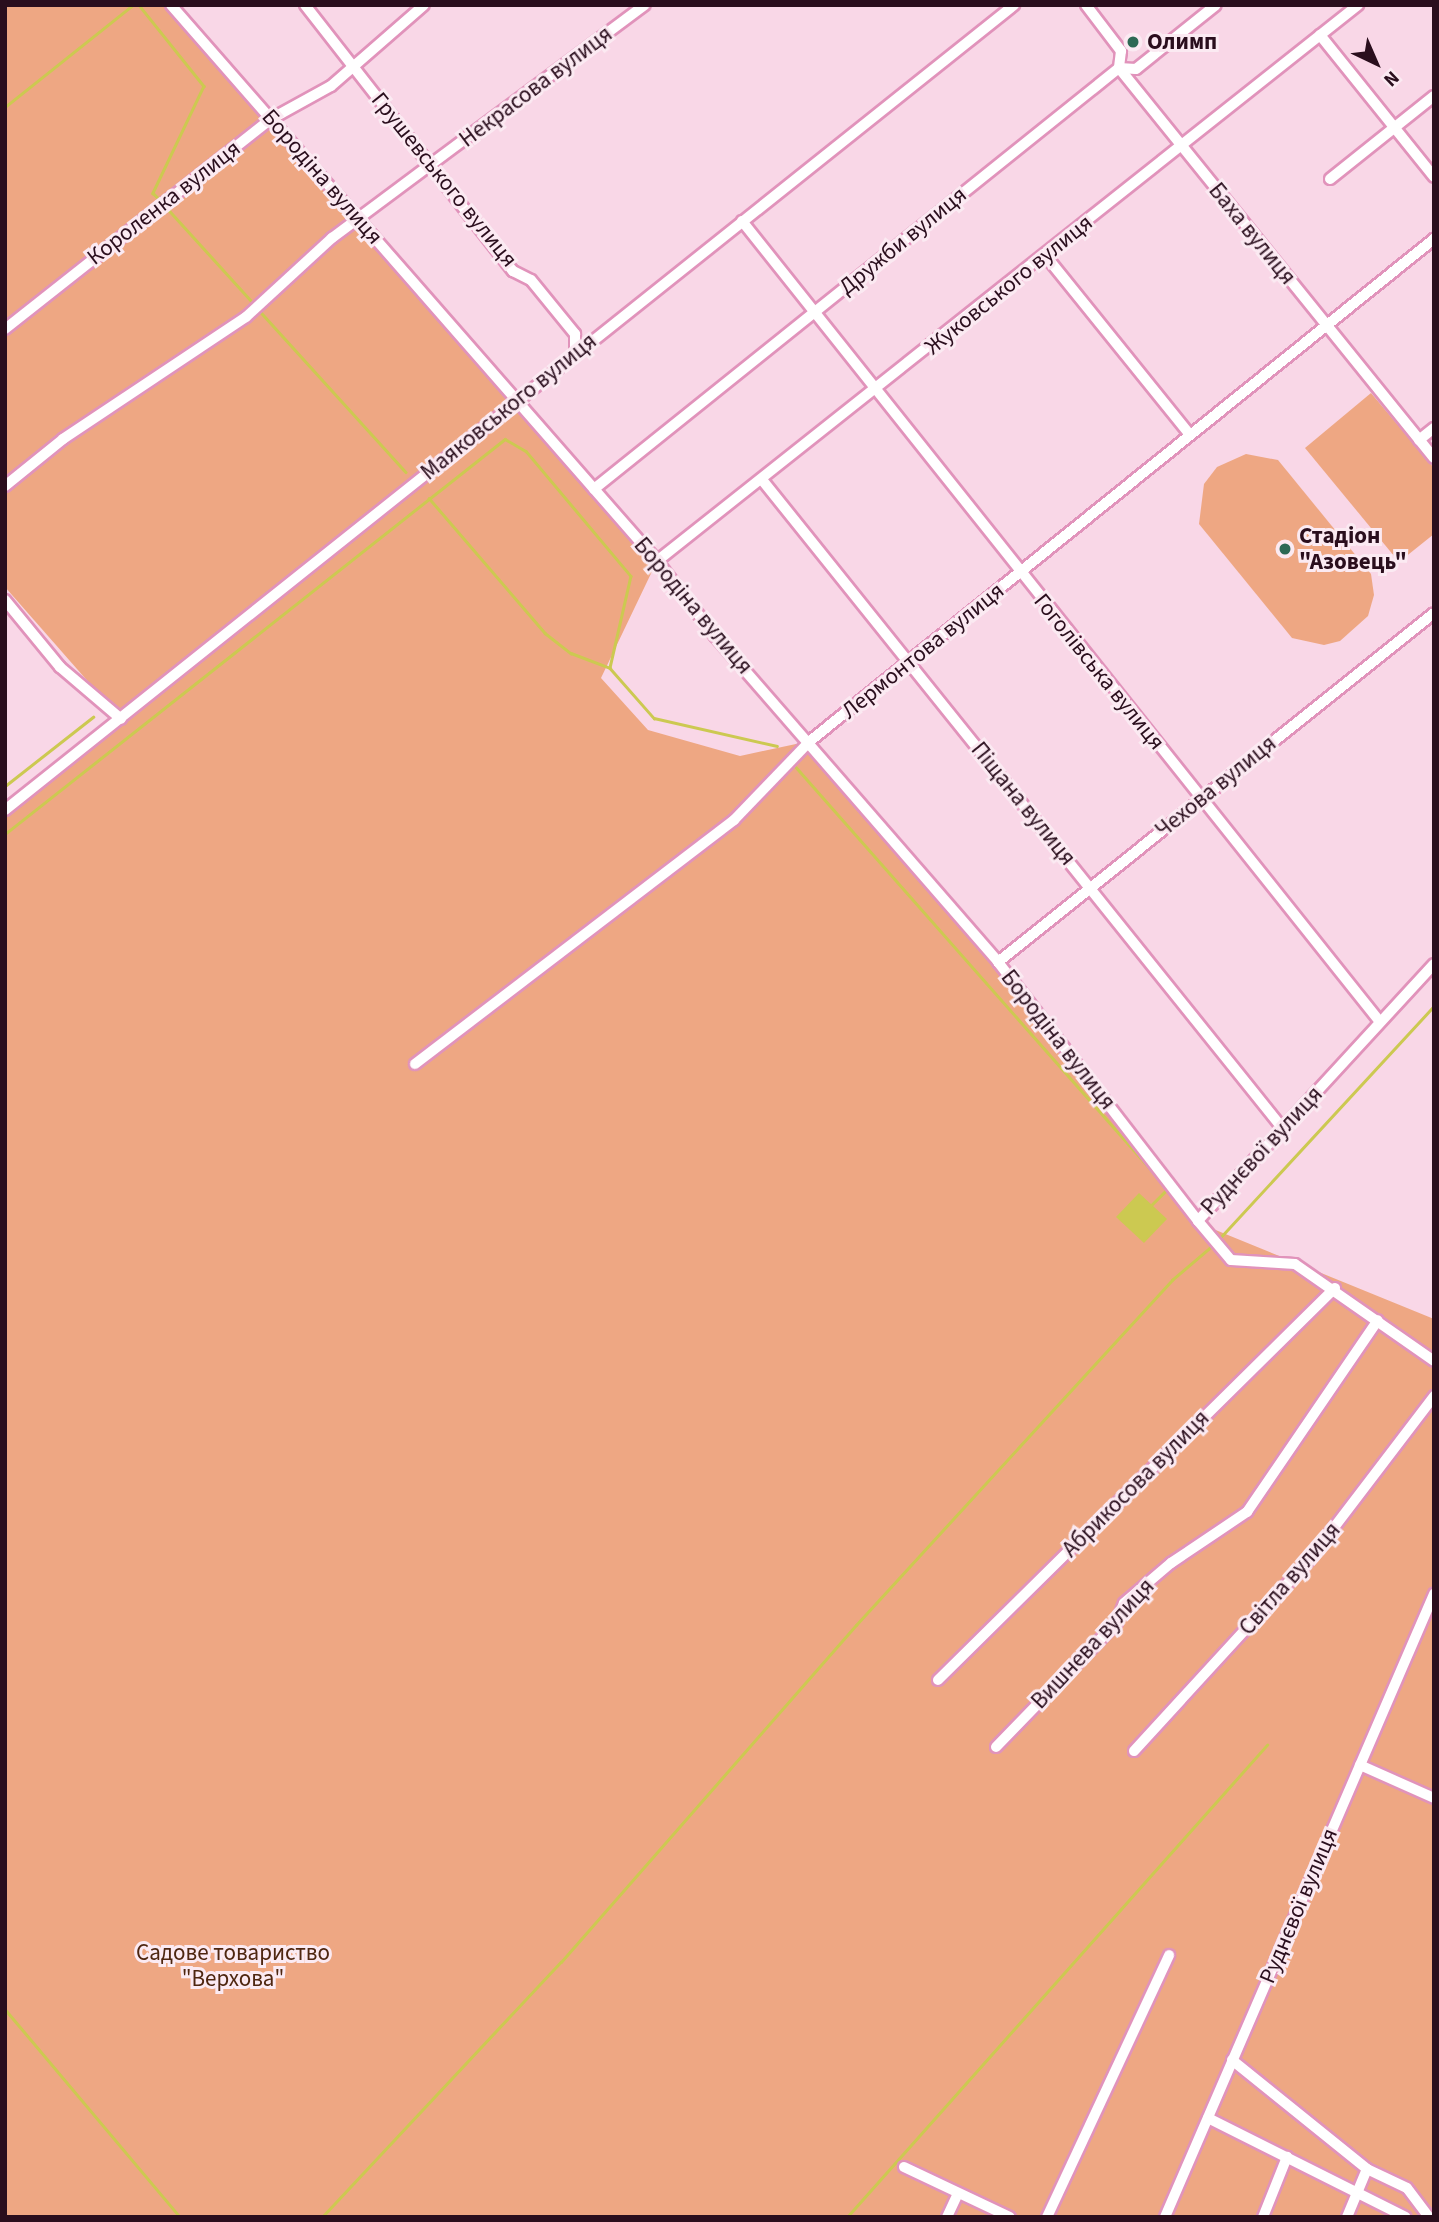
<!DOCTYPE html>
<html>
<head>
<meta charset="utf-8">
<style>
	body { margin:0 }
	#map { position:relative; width:1439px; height:2222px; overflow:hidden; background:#f9d7e7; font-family:"Source Sans 3",sans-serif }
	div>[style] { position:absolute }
	.green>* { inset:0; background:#eea783 }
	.water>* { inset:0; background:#ccc951 }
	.stream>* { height:2.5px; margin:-1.25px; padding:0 1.25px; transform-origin:1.25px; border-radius:1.25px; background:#ccc951 }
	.roads { filter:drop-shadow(2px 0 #e193bb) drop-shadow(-2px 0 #e193bb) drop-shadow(0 2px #e193bb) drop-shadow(0 -2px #e193bb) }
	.minor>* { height:10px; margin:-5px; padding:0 5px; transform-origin:5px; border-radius:5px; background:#fff }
	.dots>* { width:19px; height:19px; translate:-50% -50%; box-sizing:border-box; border:4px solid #fbeaf2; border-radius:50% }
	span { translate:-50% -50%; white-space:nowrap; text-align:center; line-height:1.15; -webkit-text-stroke:6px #fbeaf2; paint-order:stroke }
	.poi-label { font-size:23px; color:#2a0e1d; font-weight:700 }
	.left { translate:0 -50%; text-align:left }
	.street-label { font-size:23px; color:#2a0e1d }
	.park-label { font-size:23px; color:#4e2610 }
	.frame { position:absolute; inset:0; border:7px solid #2a0e1d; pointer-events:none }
	.north { position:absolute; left:1341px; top:28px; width:70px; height:70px; -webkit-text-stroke:5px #fbeaf2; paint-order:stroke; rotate:136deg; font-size:19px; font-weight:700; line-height:28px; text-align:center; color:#2a0e1d }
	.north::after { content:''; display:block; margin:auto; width:24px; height:32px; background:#2a0e1d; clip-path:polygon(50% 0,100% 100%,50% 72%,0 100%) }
</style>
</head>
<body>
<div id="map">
	<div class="green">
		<div style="clip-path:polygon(5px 5px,171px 5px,514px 400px,120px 718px,5px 587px)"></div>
		<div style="clip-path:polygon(1371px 393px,1434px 468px,1434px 534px,1399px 562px,1305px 448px)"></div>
		<div style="clip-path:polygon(517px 402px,657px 561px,601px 678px,648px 730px,740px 756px,810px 741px,998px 962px,1196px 1222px,1434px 1319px,1434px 2217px,5px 2217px,5px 812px)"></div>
		<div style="clip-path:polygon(1246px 454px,1278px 460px,1371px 574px,1374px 595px,1368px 616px,1340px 641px,1324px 645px,1292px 638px,1199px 524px,1204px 484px,1217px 467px)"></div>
	</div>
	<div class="water">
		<div style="clip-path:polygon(1139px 1193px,1167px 1219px,1144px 1243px,1116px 1217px)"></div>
	</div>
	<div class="stream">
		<div style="left:139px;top:5px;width:104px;rotate:51.3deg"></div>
		<div style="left:204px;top:86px;width:119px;rotate:115.5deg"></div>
		<div style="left:153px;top:193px;width:10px;rotate:45deg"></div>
		<div style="left:5px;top:107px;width:164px;rotate:-38.6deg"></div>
		<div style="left:167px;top:208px;width:131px;rotate:47.8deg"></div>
		<div style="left:258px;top:309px;width:220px;rotate:47.8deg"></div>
		<div style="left:429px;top:498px;width:178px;rotate:49.3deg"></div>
		<div style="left:545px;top:633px;width:33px;rotate:38deg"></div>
		<div style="left:571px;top:653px;width:42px;rotate:21deg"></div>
		<div style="left:796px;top:767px;width:563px;rotate:48.6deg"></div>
		<div style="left:1168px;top:1189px;width:23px;rotate:135deg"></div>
		<div style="left:5px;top:786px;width:112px;rotate:-38.1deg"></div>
		<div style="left:5px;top:834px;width:637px;rotate:-38.31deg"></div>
		<div style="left:505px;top:439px;width:24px;rotate:30deg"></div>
		<div style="left:526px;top:451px;width:163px;rotate:50deg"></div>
		<div style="left:631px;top:576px;width:94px;rotate:102.9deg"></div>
		<div style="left:610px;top:668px;width:67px;rotate:48.7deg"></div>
		<div style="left:654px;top:718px;width:126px;rotate:12.8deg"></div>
		<div style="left:1218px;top:1240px;width:318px;rotate:-47.3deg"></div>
		<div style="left:5px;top:2009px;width:272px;rotate:49.9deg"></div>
		<div style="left:322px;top:2217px;width:349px;rotate:-46.9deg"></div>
		<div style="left:561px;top:1962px;width:448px;rotate:-48.8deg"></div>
		<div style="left:856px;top:1625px;width:468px;rotate:-47.5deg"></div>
		<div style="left:1172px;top:1280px;width:54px;rotate:-40.5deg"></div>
		<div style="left:847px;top:2217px;width:632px;rotate:-48.34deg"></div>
	</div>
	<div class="roads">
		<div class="minor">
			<div style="left:171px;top:5px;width:738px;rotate:48.84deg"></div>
			<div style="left:657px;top:561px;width:95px;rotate:52.3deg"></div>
			<div style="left:715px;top:636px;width:432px;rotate:49deg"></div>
			<div style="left:998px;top:962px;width:327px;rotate:52.3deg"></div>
			<div style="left:305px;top:5px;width:338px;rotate:52deg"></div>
			<div style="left:513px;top:271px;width:20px;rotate:27deg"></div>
			<div style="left:531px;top:280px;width:70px;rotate:50.8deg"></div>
			<div style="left:575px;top:334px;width:20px;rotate:90deg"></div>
			<div style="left:1086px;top:5px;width:58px;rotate:52.7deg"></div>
			<div style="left:1121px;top:51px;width:17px;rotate:97deg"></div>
			<div style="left:1119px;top:68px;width:501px;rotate:51.07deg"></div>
			<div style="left:1320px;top:35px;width:182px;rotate:51.2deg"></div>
			<div style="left:1330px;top:179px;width:133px;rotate:-38.6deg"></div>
			<div style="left:742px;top:221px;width:1024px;rotate:51.46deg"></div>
			<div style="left:1045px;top:255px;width:231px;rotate:51.1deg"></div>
			<div style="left:5px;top:329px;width:339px;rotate:-38.3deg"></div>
			<div style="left:271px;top:119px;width:68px;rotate:-28.8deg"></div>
			<div style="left:331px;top:86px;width:123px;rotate:-41.1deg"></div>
			<div style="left:1419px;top:440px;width:19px;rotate:-39deg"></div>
			<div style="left:763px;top:481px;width:831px;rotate:51.25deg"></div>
			<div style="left:5px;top:486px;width:75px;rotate:-39deg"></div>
			<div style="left:63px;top:439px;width:220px;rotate:-33.7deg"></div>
			<div style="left:246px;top:317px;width:117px;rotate:-42.6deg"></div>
			<div style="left:332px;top:238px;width:390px;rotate:-36.7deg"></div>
			<div style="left:594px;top:489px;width:673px;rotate:-38.73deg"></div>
			<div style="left:1119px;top:68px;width:17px;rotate:3deg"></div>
			<div style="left:1136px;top:69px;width:102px;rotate:-38.7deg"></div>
			<div style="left:657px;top:561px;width:895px;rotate:-38.42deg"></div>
			<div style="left:5px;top:600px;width:87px;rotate:50.6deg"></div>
			<div style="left:60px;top:667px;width:80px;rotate:40.4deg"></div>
			<div style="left:5px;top:810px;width:1291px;rotate:-38.58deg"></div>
			<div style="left:998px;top:962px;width:558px;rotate:-38.68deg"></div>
			<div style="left:1434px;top:964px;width:349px;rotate:132.6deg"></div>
			<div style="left:1198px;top:1221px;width:51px;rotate:49.8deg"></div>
			<div style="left:1231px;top:1260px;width:64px;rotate:3.6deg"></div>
			<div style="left:1295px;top:1264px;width:169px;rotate:34.9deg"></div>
			<div style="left:415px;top:1064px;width:402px;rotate:-37.4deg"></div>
			<div style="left:734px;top:820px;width:110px;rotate:-46.1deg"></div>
			<div style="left:810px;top:741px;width:801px;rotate:-38.82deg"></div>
			<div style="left:938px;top:1680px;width:558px;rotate:-44.64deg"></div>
			<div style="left:996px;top:1747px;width:174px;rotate:-45.9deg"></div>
			<div style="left:1117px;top:1622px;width:20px;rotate:-70deg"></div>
			<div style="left:1124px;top:1603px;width:62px;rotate:-40.4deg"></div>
			<div style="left:1171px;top:1563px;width:92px;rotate:-33.9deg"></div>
			<div style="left:1247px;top:1512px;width:232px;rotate:-55.7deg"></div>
			<div style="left:1134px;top:1751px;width:260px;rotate:-47.5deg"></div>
			<div style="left:1310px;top:1559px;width:205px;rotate:-52.7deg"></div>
			<div style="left:1360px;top:1765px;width:81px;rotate:24deg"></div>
			<div style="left:1232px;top:2060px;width:174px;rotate:38.9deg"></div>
			<div style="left:1367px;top:2169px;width:44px;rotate:25.4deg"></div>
			<div style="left:1407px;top:2188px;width:36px;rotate:53deg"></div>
			<div style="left:1208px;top:2118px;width:221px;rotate:26.6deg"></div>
			<div style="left:904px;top:2167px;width:117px;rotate:25.3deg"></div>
			<div style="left:947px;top:2217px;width:26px;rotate:-65deg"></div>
			<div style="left:1047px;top:2217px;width:289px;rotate:-65deg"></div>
			<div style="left:1165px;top:2217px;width:679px;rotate:-66.65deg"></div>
			<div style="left:1263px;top:2217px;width:65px;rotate:-68.2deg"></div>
			<div style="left:1347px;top:2217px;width:52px;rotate:-67.4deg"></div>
		</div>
	</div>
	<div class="dots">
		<div style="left:1133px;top:42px;background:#2d6954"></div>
		<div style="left:1285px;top:549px;background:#2d6954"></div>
	</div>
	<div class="poi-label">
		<span class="left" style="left:1147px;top:42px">Олимп</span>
		<span class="left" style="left:1299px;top:549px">Стадіон<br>"Азовець"</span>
	</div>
	<div class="street-label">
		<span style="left:536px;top:87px;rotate:-37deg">Некрасова вулиця</span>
		<span style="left:322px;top:177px;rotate:49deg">Бородіна вулиця</span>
		<span style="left:444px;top:180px;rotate:51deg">Грушевського вулиця</span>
		<span style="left:164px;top:203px;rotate:-38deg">Короленка вулиця</span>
		<span style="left:1252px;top:234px;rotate:51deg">Баха вулиця</span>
		<span style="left:903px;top:241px;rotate:-39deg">Дружби вулиця</span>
		<span style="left:1009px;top:285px;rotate:-39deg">Жуковського вулиця</span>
		<span style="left:509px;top:407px;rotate:-39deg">Маяковського вулиця</span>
		<span style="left:693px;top:606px;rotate:50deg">Бородіна вулиця</span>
		<span style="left:923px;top:651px;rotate:-39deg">Лермонтова вулиця</span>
		<span style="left:1099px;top:672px;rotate:51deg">Гоголівська вулиця</span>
		<span style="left:1216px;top:787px;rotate:-39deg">Чехова вулиця</span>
		<span style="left:1023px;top:804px;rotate:51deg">Піщана вулиця</span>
		<span style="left:1058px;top:1040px;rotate:52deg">Бородіна вулиця</span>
		<span style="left:1262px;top:1151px;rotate:-47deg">Руднєвої вулиця</span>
		<span style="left:1136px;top:1484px;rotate:-45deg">Абрикосова вулиця</span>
		<span style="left:1290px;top:1579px;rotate:-49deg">Світла вулиця</span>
		<span style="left:1093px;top:1644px;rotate:-47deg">Вишнева вулиця</span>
		<span style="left:1299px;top:1906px;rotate:-67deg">Руднєвої вулиця</span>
	</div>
	<div class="park-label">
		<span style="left:233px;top:1966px">Садове товариство<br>"Верхова"</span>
	</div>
	<div class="frame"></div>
	<div class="north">N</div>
</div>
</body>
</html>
